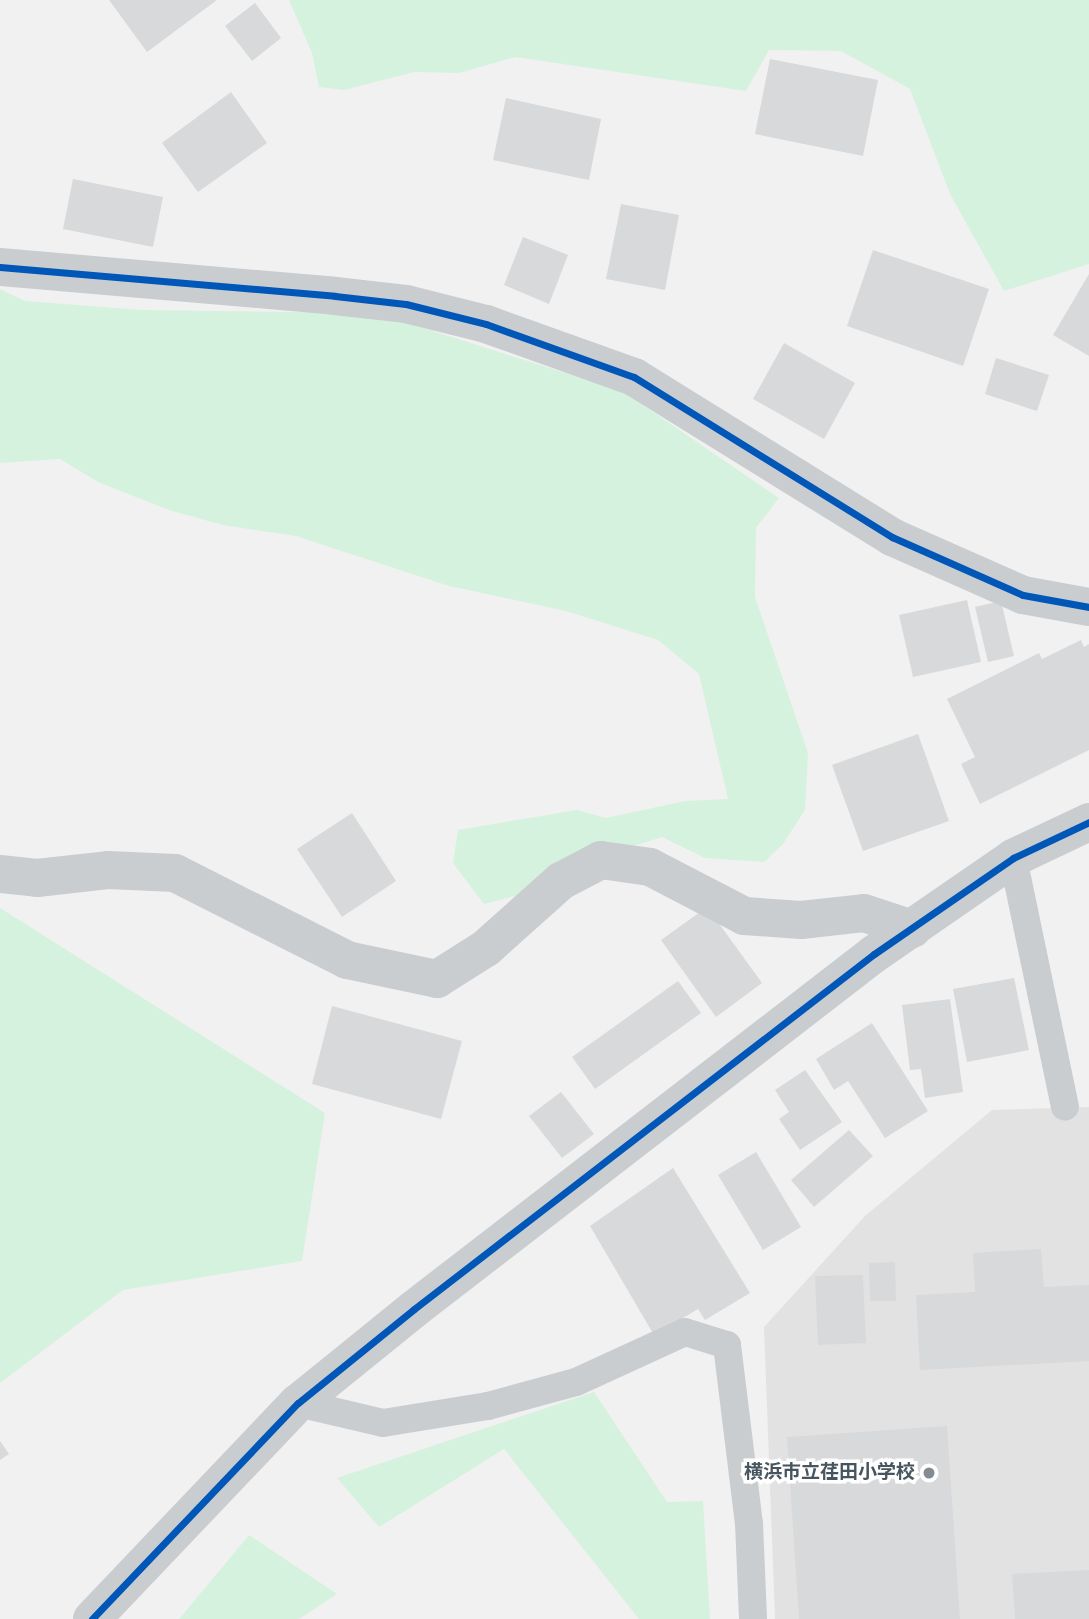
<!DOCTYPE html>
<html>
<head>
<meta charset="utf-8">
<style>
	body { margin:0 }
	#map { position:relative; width:1089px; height:1619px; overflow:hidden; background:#f2f1f1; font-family:Karla,"Noto Sans JP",sans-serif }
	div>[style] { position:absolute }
	.education>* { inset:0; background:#e3e2e3 }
	.green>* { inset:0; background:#d5f2de }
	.building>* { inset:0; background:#d8d9da }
	.service>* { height:28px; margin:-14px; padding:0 14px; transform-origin:14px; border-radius:14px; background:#cacdd0 }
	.minor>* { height:38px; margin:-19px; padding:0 19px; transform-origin:19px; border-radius:19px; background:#cacdd0 }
	.tertiary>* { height:38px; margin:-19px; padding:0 19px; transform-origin:19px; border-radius:19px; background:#cacdd0 }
	.cycleway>* { height:7px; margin:-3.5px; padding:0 3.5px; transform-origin:3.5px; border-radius:3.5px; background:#0057b8 }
	.dots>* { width:19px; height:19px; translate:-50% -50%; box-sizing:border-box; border:4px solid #fff; border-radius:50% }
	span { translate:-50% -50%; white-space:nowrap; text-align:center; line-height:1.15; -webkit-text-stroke:7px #fff; paint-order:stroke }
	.poi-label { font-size:19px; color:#47555f; font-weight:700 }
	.right { translate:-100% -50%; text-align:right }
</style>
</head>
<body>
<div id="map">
	<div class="education">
		<div style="clip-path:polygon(1089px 1107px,1089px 1619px,775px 1619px,764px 1327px,865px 1216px,992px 1110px)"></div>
	</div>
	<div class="green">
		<div style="clip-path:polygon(289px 0,1089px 0,1089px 264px,1004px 291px,950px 194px,910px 89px,841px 51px,769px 50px,746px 91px,515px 57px,459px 73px,414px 72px,344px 90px,319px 87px,312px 53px)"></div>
		<div style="clip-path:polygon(0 289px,25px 301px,143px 310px,376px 313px,622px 391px,779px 498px,756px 528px,755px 597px,808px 753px,805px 810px,783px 844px,764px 862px,705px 858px,662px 837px,590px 860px,526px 893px,484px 904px,453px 863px,458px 830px,577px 810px,606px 818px,685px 801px,728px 799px,699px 674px,658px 640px,566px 611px,449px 586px,296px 536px,223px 525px,172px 511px,100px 483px,60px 459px,0 463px)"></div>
		<div style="clip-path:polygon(0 908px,325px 1113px,302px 1261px,123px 1290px,0 1383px)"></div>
		<div style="clip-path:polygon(594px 1392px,667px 1502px,703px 1501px,710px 1619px,639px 1619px,504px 1449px,379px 1527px,337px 1478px)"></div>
		<div style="clip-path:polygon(249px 1535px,337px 1594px,299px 1619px,179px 1619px)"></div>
	</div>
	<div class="building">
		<div style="clip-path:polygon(109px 0,217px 0,147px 52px)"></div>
		<div style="clip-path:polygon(255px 3px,281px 38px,252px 61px,225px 26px)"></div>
		<div style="clip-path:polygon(770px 59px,878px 80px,863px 156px,755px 134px)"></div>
		<div style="clip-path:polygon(231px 92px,267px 143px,198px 192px,162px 143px)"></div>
		<div style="clip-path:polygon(506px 98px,601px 119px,589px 180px,493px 160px)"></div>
		<div style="clip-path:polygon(73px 179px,163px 197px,153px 247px,63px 229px)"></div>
		<div style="clip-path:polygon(621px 204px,679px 215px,665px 290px,606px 279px)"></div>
		<div style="clip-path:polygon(523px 237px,568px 255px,549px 304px,504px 285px)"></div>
		<div style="clip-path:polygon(873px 250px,989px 289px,963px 366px,847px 326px)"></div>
		<div style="clip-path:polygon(1089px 274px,1089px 356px,1053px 335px)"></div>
		<div style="clip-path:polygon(784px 343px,855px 383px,824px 439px,753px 399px)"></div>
		<div style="clip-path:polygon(996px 358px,1049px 375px,1037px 411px,985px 394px)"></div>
		<div style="clip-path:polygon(967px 600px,981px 662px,913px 677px,899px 615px)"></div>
		<div style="clip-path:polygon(1001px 601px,1014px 656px,988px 662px,975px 607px)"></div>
		<div style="clip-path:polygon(1081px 640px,1084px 647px,1089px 644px,1089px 750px,980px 804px,961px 764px,975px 757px,947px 699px,1039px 653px,1042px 659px)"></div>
		<div style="clip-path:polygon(918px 734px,949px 821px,863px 851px,832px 765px)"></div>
		<div style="clip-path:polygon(352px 813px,396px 881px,342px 917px,297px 849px)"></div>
		<div style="clip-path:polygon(707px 907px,762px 983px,716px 1017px,661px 940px)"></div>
		<div style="clip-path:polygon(1014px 978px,1029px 1050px,967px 1062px,953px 989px)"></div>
		<div style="clip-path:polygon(678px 981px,701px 1013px,595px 1089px,572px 1057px)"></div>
		<div style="clip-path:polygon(950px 999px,963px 1092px,925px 1098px,921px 1069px,910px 1070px,902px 1005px)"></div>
		<div style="clip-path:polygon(332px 1006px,462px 1041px,441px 1119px,312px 1084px)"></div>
		<div style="clip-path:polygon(872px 1023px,928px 1111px,885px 1138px,848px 1081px,834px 1090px,816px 1059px)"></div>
		<div style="clip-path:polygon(805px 1070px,842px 1122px,800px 1150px,779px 1119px,789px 1112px,775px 1090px)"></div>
		<div style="clip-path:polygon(561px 1092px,594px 1134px,562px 1158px,529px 1116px)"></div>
		<div style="clip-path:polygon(849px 1130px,873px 1156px,814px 1207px,791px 1180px)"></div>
		<div style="clip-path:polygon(756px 1152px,801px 1227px,763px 1250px,718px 1175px)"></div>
		<div style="clip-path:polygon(673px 1168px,750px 1293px,705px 1320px,698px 1309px,654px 1335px,590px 1226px)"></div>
		<div style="clip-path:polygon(1041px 1249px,1044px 1287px,1089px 1285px,1089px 1361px,920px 1370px,916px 1295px,975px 1292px,973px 1253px)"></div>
		<div style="clip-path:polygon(895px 1262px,896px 1301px,870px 1301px,869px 1263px)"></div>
		<div style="clip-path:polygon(863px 1275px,866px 1343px,818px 1345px,815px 1276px)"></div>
		<div style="clip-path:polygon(947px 1426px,960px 1619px,799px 1619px,787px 1437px)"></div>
		<div style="clip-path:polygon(0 1441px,9px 1454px,0 1460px)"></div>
		<div style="clip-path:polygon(1089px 1570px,1089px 1619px,1015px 1619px,1012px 1574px)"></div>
	</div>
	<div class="service">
		<div style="left:1013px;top:858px;width:254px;rotate:78.2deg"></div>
		<div style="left:298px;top:1403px;width:87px;rotate:13.2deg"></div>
		<div style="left:383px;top:1423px;width:106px;rotate:-9.2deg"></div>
		<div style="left:488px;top:1406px;width:91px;rotate:-15.3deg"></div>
		<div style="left:576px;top:1382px;width:120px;rotate:-24.6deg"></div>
		<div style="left:685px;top:1332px;width:44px;rotate:17.2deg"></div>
		<div style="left:727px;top:1345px;width:179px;rotate:83deg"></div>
		<div style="left:749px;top:1523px;width:96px;rotate:87.6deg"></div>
	</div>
	<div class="minor">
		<div style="left:0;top:267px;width:336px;rotate:4.9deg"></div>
		<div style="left:335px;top:296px;width:71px;rotate:6.4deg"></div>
		<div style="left:406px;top:304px;width:82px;rotate:14deg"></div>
		<div style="left:486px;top:324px;width:157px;rotate:19.7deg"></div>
		<div style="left:634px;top:377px;width:304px;rotate:31.8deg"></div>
		<div style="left:892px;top:537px;width:143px;rotate:23.9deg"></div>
		<div style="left:1023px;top:595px;width:67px;rotate:10.3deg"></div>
		<div style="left:0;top:874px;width:37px;rotate:6deg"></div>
		<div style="left:37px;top:878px;width:71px;rotate:-6.4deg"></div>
		<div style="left:108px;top:870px;width:67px;rotate:2.6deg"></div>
		<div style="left:175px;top:873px;width:193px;rotate:26.8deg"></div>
		<div style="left:347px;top:960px;width:92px;rotate:11.9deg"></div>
		<div style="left:437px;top:979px;width:58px;rotate:-32.3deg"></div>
		<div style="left:486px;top:948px;width:101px;rotate:-41.8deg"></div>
		<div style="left:561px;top:881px;width:45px;rotate:-27.7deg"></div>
		<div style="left:601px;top:860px;width:49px;rotate:8.1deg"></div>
		<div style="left:650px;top:867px;width:106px;rotate:27.5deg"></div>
		<div style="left:744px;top:916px;width:57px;rotate:4deg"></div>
		<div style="left:801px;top:920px;width:63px;rotate:-6.3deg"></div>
		<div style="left:864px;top:913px;width:51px;rotate:18.4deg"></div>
	</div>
	<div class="tertiary">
		<div style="left:92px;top:1619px;width:298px;rotate:-46.4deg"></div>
		<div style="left:298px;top:1403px;width:149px;rotate:-39deg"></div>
		<div style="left:414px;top:1309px;width:581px;rotate:-37.66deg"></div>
		<div style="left:874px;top:954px;width:169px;rotate:-34.6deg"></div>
		<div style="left:1013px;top:858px;width:84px;rotate:-25.3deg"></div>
	</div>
	<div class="cycleway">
		<div style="left:0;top:267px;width:336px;rotate:4.9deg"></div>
		<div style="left:335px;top:296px;width:71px;rotate:6.4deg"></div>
		<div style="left:406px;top:304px;width:82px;rotate:14deg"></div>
		<div style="left:486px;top:324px;width:157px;rotate:19.7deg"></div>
		<div style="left:634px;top:377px;width:304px;rotate:31.8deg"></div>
		<div style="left:892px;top:537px;width:143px;rotate:23.9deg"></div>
		<div style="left:1023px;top:595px;width:67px;rotate:10.3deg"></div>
		<div style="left:92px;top:1619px;width:298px;rotate:-46.4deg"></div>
		<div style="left:298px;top:1403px;width:149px;rotate:-39deg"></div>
		<div style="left:414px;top:1309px;width:581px;rotate:-37.66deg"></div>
		<div style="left:874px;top:954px;width:169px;rotate:-34.6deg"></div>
		<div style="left:1013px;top:858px;width:84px;rotate:-25.3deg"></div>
	</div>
	<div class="dots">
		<div style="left:929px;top:1473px;background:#838c92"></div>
	</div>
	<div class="poi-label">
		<span class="right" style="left:915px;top:1473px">横浜市立荏田小学校</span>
	</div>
</div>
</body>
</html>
